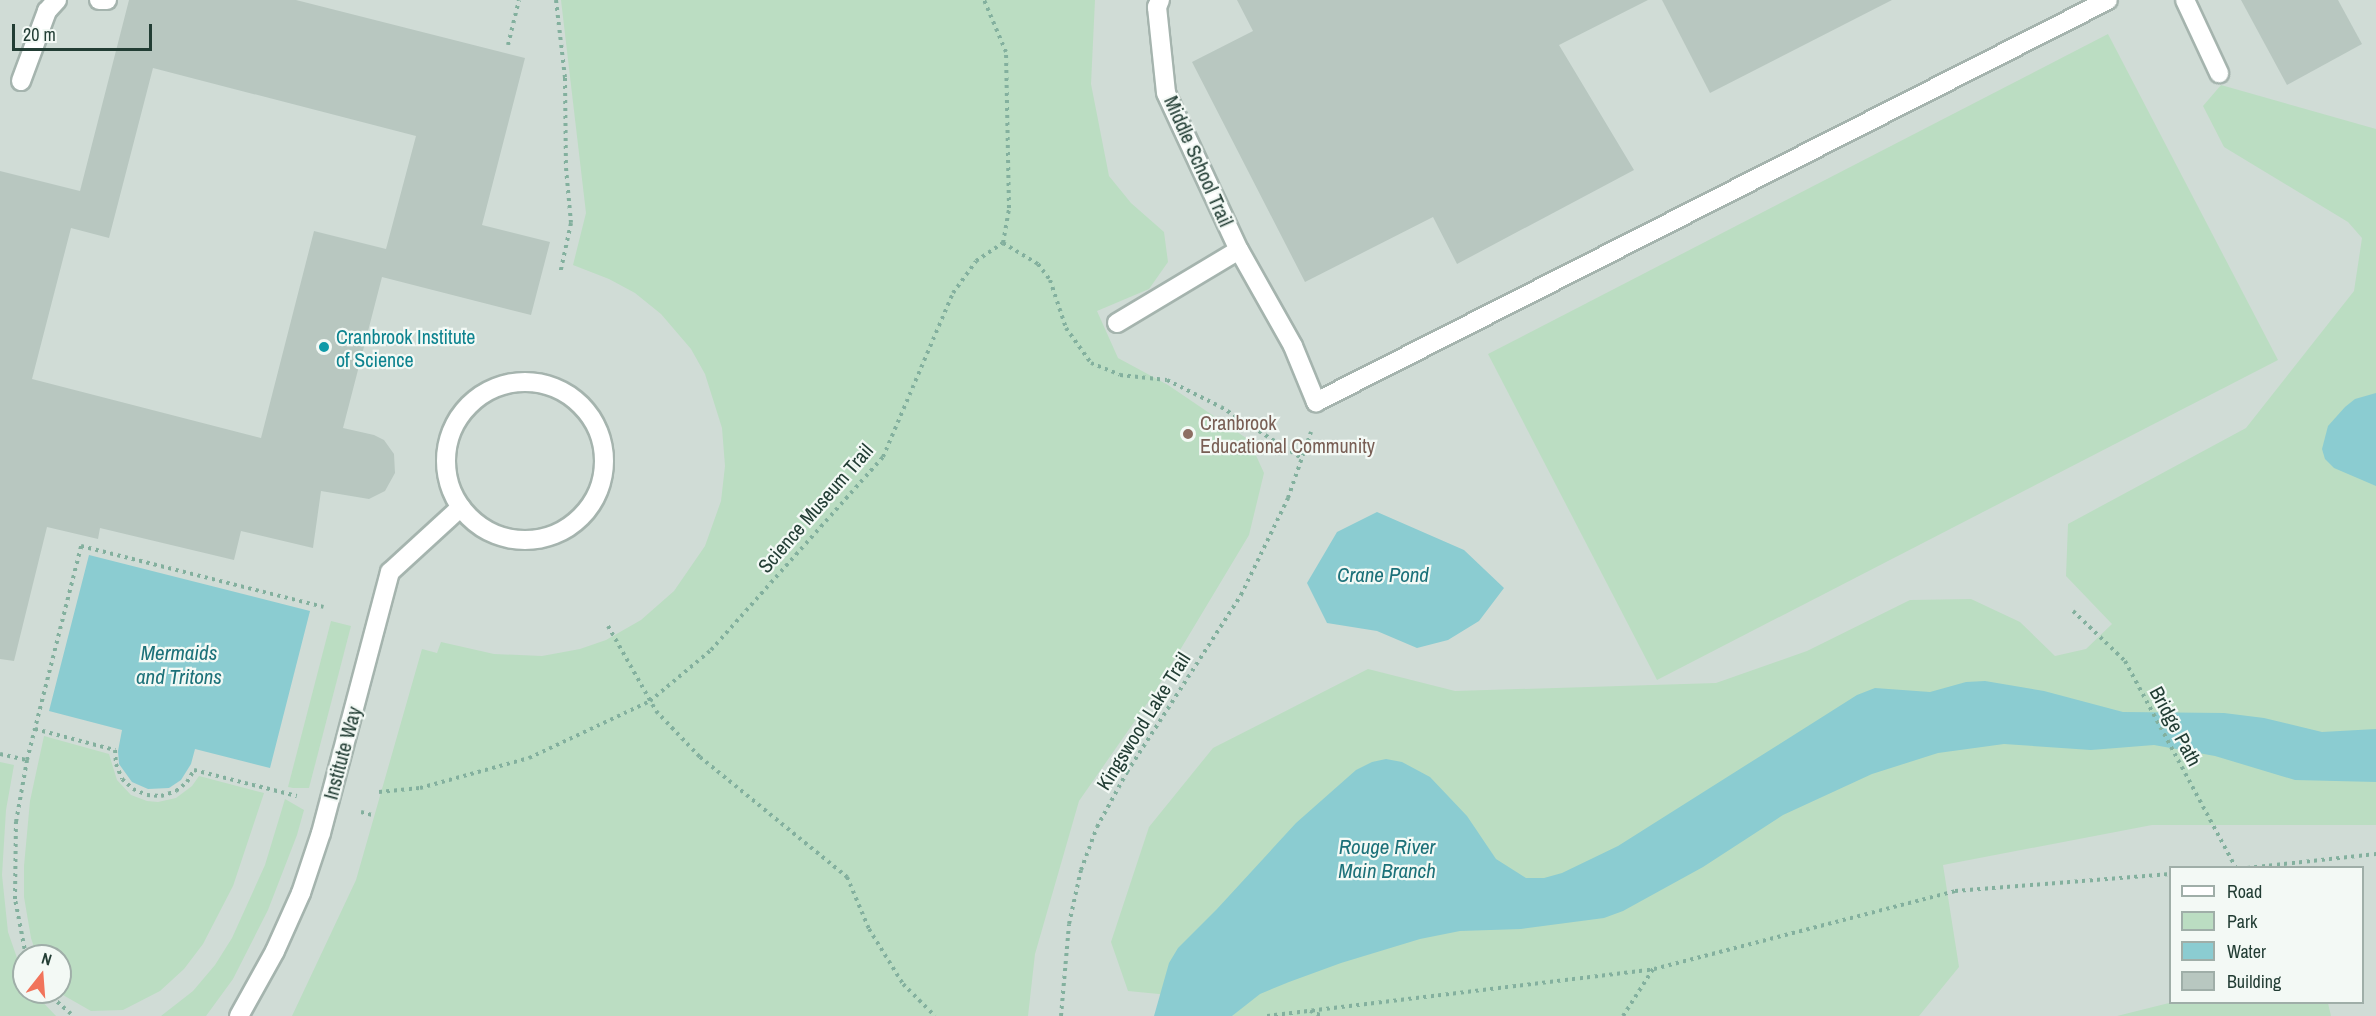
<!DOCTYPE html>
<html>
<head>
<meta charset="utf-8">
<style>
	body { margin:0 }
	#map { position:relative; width:2376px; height:1016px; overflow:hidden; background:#e2ece7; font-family:"Archivo Narrow",sans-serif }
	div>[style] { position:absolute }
	.built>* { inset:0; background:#d0dcd6 }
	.green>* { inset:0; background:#bbddc2 }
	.water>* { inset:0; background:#8bccd1 }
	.building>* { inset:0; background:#b8c7c0 }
	.path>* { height:4px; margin-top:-2px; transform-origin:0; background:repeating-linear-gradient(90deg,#83b09e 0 3px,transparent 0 7.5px) }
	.roads { filter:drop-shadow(2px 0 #a5b4ae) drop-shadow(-2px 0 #a5b4ae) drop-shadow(0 2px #a5b4ae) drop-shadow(0 -2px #a5b4ae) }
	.service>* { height:18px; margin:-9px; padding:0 9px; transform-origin:9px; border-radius:9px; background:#fff }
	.minor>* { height:18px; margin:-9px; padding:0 9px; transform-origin:9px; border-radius:9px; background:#fff }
	.minor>.ring { margin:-9px; padding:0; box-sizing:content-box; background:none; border:18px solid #fff; border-radius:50% }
	.dots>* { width:16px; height:16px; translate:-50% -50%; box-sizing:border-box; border:3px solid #f3f9f5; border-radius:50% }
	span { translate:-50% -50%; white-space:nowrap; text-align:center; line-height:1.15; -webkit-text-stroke:4.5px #f3f9f5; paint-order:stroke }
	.street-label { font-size:20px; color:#223d34 }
	.culture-label { font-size:20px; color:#0d838f }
	.left { translate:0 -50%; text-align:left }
	.education-label { font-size:20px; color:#785e54 }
	.water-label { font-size:21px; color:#1c7179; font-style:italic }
	.legend { position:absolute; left:2169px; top:866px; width:195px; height:138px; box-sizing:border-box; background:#f3f9f5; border:2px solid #9faea8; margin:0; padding:8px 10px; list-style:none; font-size:18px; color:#223d34 }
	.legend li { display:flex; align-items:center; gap:12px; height:30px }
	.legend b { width:30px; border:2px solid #9faea8 }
	.north { position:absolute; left:12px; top:944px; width:60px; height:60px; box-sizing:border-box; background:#f3f9f5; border:2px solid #9faea8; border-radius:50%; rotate:17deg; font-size:16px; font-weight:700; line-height:24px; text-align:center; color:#223d34 }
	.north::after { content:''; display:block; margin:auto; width:21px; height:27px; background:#f1745b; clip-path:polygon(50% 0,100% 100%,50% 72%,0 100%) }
	.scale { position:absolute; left:12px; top:24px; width:140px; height:27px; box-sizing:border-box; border:3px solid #223d34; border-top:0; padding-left:8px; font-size:18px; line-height:21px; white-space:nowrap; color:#223d34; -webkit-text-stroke:4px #f3f9f5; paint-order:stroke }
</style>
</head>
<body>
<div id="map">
	<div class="built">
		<div style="clip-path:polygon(evenodd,0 0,2376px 0,2376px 1016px,0 1016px,0 0,2170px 868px,2362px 868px,2362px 1002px,2170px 1002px,2170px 868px,0 0,24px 956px,60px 956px,60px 992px,24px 992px,24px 956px)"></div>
	</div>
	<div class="green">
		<div style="clip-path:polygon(561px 0,1095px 0,1091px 84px,1109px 176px,1131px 203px,1164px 232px,1168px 262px,1149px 289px,1097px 311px,1118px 358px,1168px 385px,1249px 440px,1264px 473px,1249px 535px,1153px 695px,1079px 801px,1035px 954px,1028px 1016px,292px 1016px,356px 880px,422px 649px,437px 653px,441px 642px,494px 654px,542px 656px,580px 649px,606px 640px,641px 620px,674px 591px,705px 546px,721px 501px,725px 466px,722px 428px,705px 374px,691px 349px,661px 314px,635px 293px,609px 279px,573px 265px,586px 213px)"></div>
		<div style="clip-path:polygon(2108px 34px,2278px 360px,1657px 680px,1488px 354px)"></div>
		<div style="clip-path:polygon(2221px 85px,2376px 129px,2376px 825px,2152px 825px,1943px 865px,1959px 967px,1919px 1016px,1232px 1016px,1235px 1012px,1159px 994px,1128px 991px,1111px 942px,1149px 827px,1213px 748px,1368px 669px,1455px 691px,1716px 683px,1807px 651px,1910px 600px,1971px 599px,2020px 622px,2055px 656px,2086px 649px,2112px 624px,2066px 576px,2068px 524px,2246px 428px,2354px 291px,2362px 238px,2348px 222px,2224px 147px,2203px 106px)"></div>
		<div style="clip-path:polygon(331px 621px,351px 626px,309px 788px,293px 788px,288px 787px)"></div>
		<div style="clip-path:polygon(44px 736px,109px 754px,117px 780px,131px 795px,147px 801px,158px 802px,176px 798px,192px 786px,199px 776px,264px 793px,233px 886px,203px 944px,184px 969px,160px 991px,123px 1010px,91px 1011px,63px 995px,60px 991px,60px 956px,37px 956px,31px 938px,24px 897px,24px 866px,30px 801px)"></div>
		<div style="clip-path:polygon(0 762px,14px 765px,6px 810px,2px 875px,8px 932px,24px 978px,24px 992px,33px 992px,56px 1016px,0 1016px)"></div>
		<div style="clip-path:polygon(285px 799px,304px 810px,297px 835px,268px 910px,233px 979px,206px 1016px,161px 1016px,193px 991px,215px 965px,232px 938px,265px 865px)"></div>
		<div style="clip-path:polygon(2173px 1002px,2328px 1003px,2331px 1016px,2117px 1016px)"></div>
	</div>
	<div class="water">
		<div style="clip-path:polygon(2376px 393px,2376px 486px,2334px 468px,2325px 459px,2322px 449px,2328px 426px,2345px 407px,2355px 399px)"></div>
		<div style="clip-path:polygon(1377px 512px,1464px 550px,1504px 588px,1479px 621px,1448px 640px,1417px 648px,1377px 631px,1327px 623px,1307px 583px,1337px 532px)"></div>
		<div style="clip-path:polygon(89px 555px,310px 611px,270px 768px,195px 749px,191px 764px,181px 780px,169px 788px,148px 789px,132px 782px,119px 764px,118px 751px,122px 730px,49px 711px)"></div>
		<div style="clip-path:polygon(1985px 681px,2044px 691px,2123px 712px,2224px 713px,2264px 718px,2322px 732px,2376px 729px,2376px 782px,2295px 780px,2215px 756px,2154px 745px,2091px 750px,2004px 744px,1938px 753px,1872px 774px,1783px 815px,1703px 867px,1623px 911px,1604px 918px,1521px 929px,1460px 931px,1420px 939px,1341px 963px,1289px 982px,1260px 994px,1232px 1016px,1154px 1016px,1169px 963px,1178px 948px,1217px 909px,1296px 823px,1356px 770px,1372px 762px,1386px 759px,1402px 762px,1430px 777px,1467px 816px,1496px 859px,1526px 878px,1544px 878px,1562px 873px,1618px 846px,1857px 695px,1875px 688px,1930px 692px,1966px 682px)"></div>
	</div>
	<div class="building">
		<div style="clip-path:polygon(evenodd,129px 0,296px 0,525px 58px,482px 225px,550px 242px,531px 315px,382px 277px,343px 428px,374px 435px,384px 440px,394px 454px,395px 473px,385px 491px,369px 499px,321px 491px,313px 548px,241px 531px,234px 560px,100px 528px,98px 539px,47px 527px,14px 661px,0 659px,0 171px,80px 191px,129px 0,153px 68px,416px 136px,386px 249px,314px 231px,261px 438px,32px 379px,71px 228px,109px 238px,153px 68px)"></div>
		<div style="clip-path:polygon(1237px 0,1648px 0,1559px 45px,1634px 170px,1457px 264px,1433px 217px,1305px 282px,1192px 62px,1253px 31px)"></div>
		<div style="clip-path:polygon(1662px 0,1892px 0,1710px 93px)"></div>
		<div style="clip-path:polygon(2241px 0,2338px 0,2362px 44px,2287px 85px)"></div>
	</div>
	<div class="path">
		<div style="left:556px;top:0;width:79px;rotate:83.4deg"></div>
		<div style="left:565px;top:78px;width:90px;rotate:89.4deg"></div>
		<div style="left:566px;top:168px;width:55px;rotate:84.8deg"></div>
		<div style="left:571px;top:223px;width:52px;rotate:102.2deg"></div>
		<div style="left:508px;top:45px;width:46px;rotate:-76.3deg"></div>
		<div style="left:1003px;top:243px;width:41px;rotate:31deg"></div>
		<div style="left:1038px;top:264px;width:20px;rotate:53deg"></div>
		<div style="left:1050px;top:280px;width:51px;rotate:71.6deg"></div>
		<div style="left:1066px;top:328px;width:43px;rotate:54.5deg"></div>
		<div style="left:1091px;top:363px;width:31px;rotate:22deg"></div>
		<div style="left:1120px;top:375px;width:47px;rotate:6.1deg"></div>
		<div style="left:1167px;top:380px;width:60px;rotate:26.6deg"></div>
		<div style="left:1221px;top:407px;width:97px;rotate:32.4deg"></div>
		<div style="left:2073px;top:611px;width:72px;rotate:43.9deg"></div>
		<div style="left:2125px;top:661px;width:235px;rotate:61.8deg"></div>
		<div style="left:608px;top:626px;width:98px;rotate:60.5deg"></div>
		<div style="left:656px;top:711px;width:64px;rotate:46.3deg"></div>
		<div style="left:700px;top:757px;width:190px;rotate:39.2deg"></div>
		<div style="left:847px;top:877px;width:56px;rotate:67.1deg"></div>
		<div style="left:869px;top:929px;width:65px;rotate:58.3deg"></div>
		<div style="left:903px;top:984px;width:45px;rotate:45deg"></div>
		<div style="left:35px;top:729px;width:83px;rotate:14.7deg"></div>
		<div style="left:115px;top:750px;width:14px;rotate:86deg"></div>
		<div style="left:116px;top:764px;width:16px;rotate:68deg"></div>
		<div style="left:122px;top:779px;width:15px;rotate:42deg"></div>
		<div style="left:133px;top:789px;width:15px;rotate:23deg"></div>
		<div style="left:147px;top:795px;width:14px;rotate:4deg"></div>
		<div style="left:161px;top:796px;width:16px;rotate:-18deg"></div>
		<div style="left:176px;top:791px;width:14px;rotate:-39deg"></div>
		<div style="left:187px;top:782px;width:14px;rotate:-60deg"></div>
		<div style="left:194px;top:770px;width:106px;rotate:14.2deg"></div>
		<div style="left:0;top:754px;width:28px;rotate:13deg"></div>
		<div style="left:379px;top:792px;width:41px;rotate:-5.6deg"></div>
		<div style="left:420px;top:788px;width:113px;rotate:-15.4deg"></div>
		<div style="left:529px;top:758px;width:134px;rotate:-25.2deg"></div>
		<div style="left:650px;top:701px;width:80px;rotate:-39.9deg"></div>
		<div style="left:711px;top:650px;width:259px;rotate:-48.3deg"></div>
		<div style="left:883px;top:457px;width:178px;rotate:-66.9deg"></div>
		<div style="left:953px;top:293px;width:39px;rotate:-54deg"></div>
		<div style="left:976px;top:261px;width:32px;rotate:-34deg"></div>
		<div style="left:1003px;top:243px;width:36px;rotate:-80deg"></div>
		<div style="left:1009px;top:208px;width:156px;rotate:-91.1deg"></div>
		<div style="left:1006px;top:52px;width:56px;rotate:-112.9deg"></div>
		<div style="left:361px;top:812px;width:11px;rotate:15deg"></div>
		<div style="left:2247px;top:868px;width:130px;rotate:-6.2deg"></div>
		<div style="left:26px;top:956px;width:58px;rotate:-100.9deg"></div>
		<div style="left:15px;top:899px;width:77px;rotate:-89.3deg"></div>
		<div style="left:16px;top:822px;width:63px;rotate:-79.9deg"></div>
		<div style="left:27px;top:760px;width:221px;rotate:-75.8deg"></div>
		<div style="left:81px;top:546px;width:250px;rotate:14.1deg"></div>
		<div style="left:46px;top:992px;width:33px;rotate:41deg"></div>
		<div style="left:1310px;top:1011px;width:14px;rotate:21deg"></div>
		<div style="left:1061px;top:1016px;width:92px;rotate:-85deg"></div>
		<div style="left:1069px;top:924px;width:55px;rotate:-77.5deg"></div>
		<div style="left:1081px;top:870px;width:46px;rotate:-69.6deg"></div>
		<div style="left:1097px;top:827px;width:63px;rotate:-61.4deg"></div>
		<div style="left:1127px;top:772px;width:211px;rotate:-57.2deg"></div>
		<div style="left:1241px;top:595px;width:108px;rotate:-64.1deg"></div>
		<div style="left:1288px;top:498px;width:70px;rotate:-70.8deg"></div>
		<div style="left:1267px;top:1016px;width:390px;rotate:-6.9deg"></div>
		<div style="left:1654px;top:969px;width:311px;rotate:-14.5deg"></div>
		<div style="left:1955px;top:891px;width:216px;rotate:-4.5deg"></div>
		<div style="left:1623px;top:1016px;width:56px;rotate:-57.4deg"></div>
	</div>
	<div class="roads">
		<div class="service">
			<div style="left:99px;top:0;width:8px"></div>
			<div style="left:1160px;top:0;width:8px;rotate:113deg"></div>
			<div style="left:1157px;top:7px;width:86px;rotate:84deg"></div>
			<div style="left:1166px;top:93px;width:173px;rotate:65.1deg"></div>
			<div style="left:1239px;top:250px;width:110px;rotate:60.6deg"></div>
			<div style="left:1293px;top:346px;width:61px;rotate:67.7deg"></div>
			<div style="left:1316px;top:402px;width:888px;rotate:-26.91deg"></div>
			<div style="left:2185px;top:0;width:81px;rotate:65deg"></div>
			<div style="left:21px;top:81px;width:75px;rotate:-69.6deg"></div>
			<div style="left:47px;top:11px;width:15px;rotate:-48deg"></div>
			<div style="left:1117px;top:323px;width:142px;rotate:-30.9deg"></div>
		</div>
		<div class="minor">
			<div class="ring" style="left:446px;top:382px;width:140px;height:140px"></div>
			<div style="left:239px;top:1016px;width:74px;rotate:-61deg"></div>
			<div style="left:275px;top:951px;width:64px;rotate:-65.9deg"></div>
			<div style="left:301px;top:893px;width:63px;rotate:-71.6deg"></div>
			<div style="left:321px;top:833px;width:270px;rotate:-75.2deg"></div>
			<div style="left:390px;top:572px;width:96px;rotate:-42.5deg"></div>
		</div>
	</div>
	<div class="dots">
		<div style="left:324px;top:347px;background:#0f9aa8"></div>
		<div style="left:1188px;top:434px;background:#8d6e63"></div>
	</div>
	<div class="street-label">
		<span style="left:1199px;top:161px;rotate:66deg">Middle School Trail</span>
		<span style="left:815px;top:508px;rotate:-49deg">Science Museum Trail</span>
		<span style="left:1143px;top:721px;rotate:-58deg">Kingswood Lake Trail</span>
		<span style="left:2176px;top:726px;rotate:62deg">Bridge Path</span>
		<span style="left:342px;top:753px;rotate:-75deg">Institute Way</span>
	</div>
	<div class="culture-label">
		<span class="left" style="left:336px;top:348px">Cranbrook Institute<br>of Science</span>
	</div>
	<div class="education-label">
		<span class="left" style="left:1200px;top:434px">Cranbrook<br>Educational Community</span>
	</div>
	<div class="water-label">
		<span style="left:1383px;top:575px">Crane Pond</span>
		<span style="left:179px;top:665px">Mermaids<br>and Tritons</span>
		<span style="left:1387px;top:859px">Rouge River<br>Main Branch</span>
	</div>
	<ul class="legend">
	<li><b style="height:8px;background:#fff"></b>Road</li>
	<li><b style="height:16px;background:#bbddc2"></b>Park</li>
	<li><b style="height:16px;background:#8bccd1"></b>Water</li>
	<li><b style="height:16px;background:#b8c7c0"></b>Building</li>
	</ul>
	<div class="north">N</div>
	<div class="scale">20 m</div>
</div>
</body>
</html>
